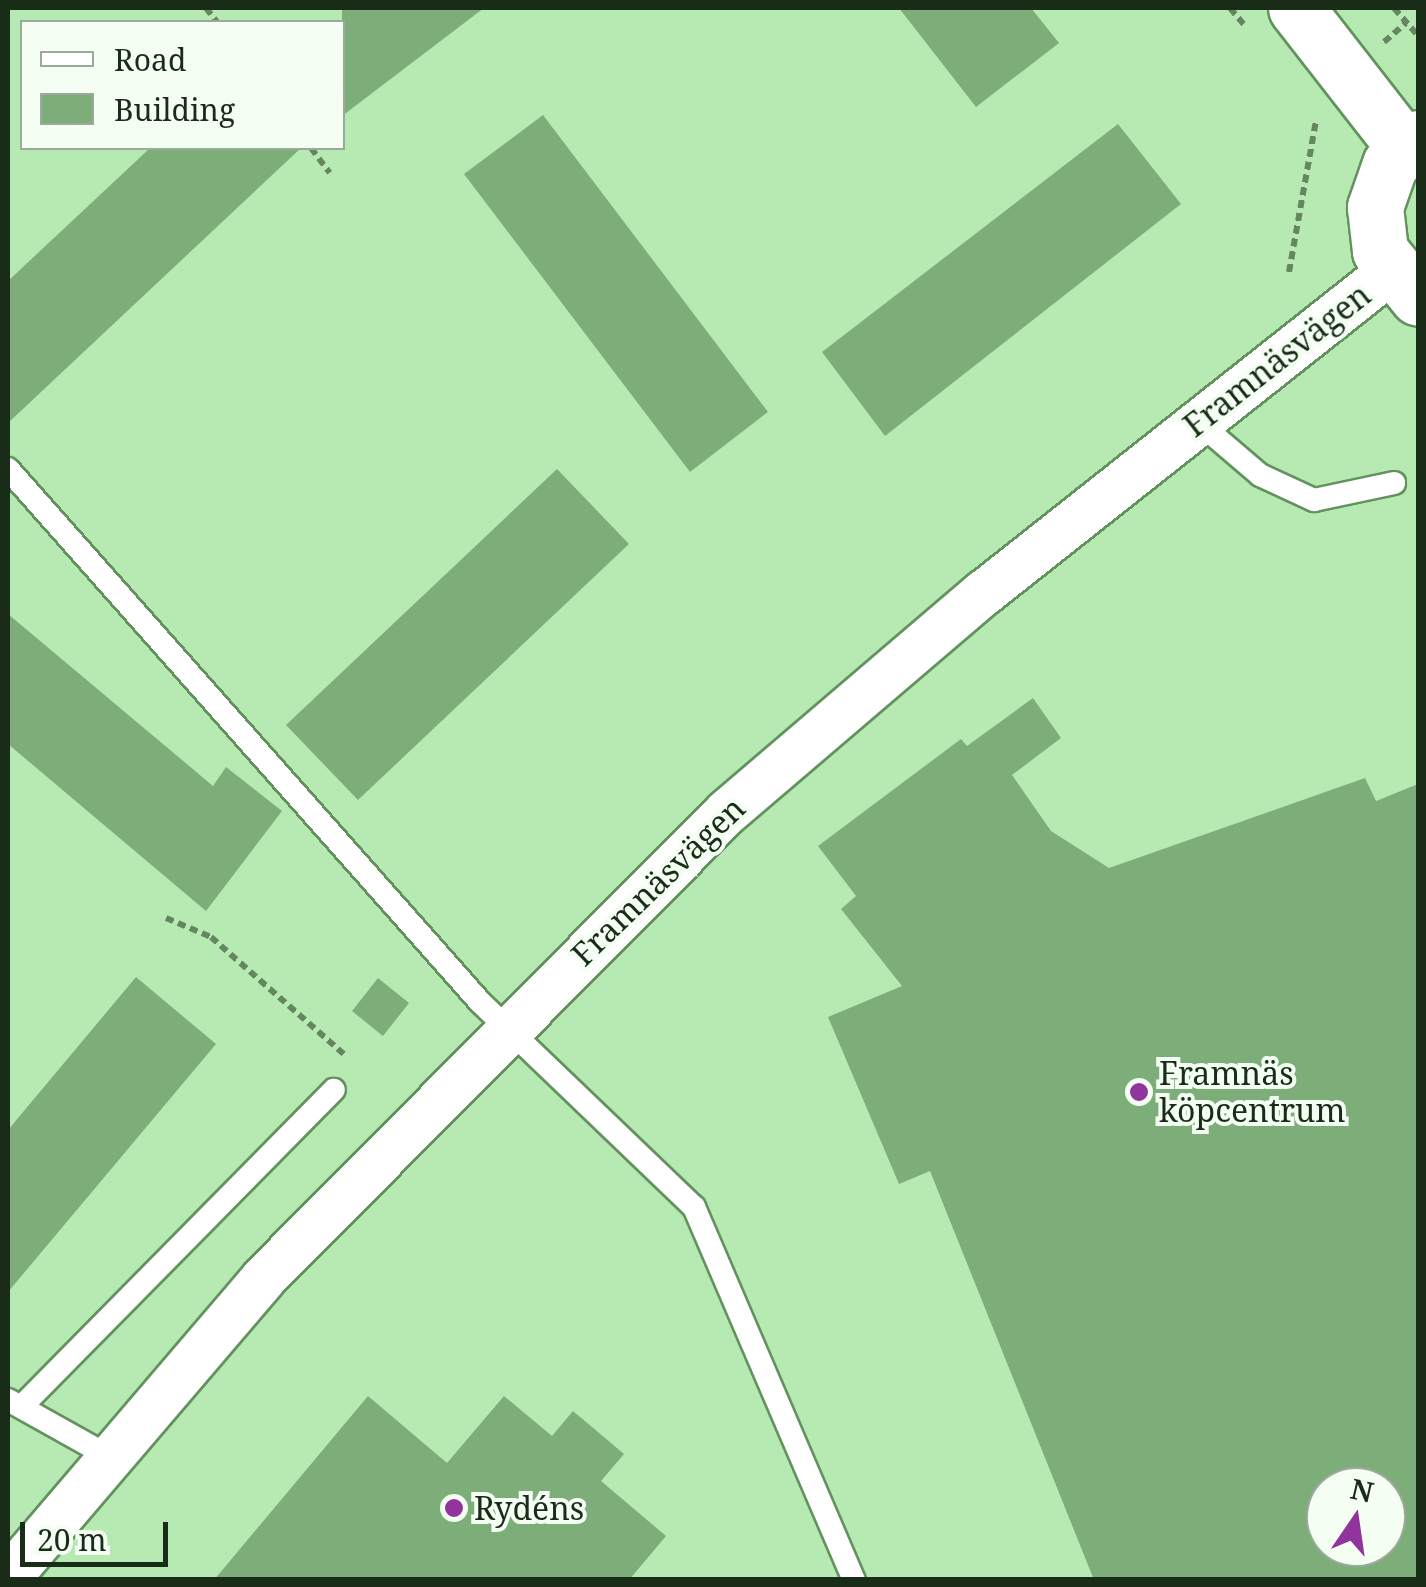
<!DOCTYPE html>
<html>
<head>
<meta charset="utf-8">
<style>
	body { margin:0 }
	#map { position:relative; width:1426px; height:1587px; overflow:hidden; background:#b7eab2; font-family:"Noto Serif",serif }
	div>[style] { position:absolute }
	.building>* { inset:0; background:#7dae79 }
	.path>* { height:6px; margin-top:-3px; transform-origin:0; background:repeating-linear-gradient(90deg,#648761 0 8px,transparent 0 13px) }
	.roads { filter:drop-shadow(2px 0 #63925f) drop-shadow(-2px 0 #63925f) drop-shadow(0 2px #63925f) drop-shadow(0 -2px #63925f) }
	.lane>* { height:22px; margin:-11px; padding:0 11px; transform-origin:11px; border-radius:11px; background:#fff }
	.street>* { height:45px; margin:-22.5px; padding:0 22.5px; transform-origin:22.5px; border-radius:22.5px; background:#fff }
	.secondary>* { height:55px; margin:-27.5px; padding:0 27.5px; transform-origin:27.5px; border-radius:27.5px; background:#fff }
	.dots>* { width:28px; height:28px; translate:-50% -50%; box-sizing:border-box; border:5px solid #f4fef3; border-radius:50% }
	span { translate:-50% -50%; white-space:nowrap; text-align:center; line-height:1.15; -webkit-text-stroke:8px #f4fef3; paint-order:stroke }
	.street-label { font-size:32px; color:#182c17 }
	.poi-label { font-size:32px; color:#182c17 }
	.left { translate:0 -50%; text-align:left }
	.frame { position:absolute; inset:0; border:10px solid #182c17; pointer-events:none }
	.legend { position:absolute; left:20px; top:20px; width:325px; height:130px; box-sizing:border-box; background:#f4fef3; border:2px solid #9caa9b; margin:0; padding:12px 18px; list-style:none; font-size:30px; color:#182c17 }
	.legend li { display:flex; align-items:center; gap:20px; height:50px }
	.legend b { width:50px; border:2px solid #9caa9b }
	.north { position:absolute; left:1306px; top:1467px; width:100px; height:100px; box-sizing:border-box; background:#f4fef3; border:2px solid #9caa9b; border-radius:50%; rotate:13deg; font-size:28px; font-weight:700; line-height:40px; text-align:center; color:#182c17 }
	.north::after { content:''; display:block; margin:auto; width:35px; height:45px; background:#91349e; clip-path:polygon(50% 0,100% 100%,50% 72%,0 100%) }
	.scale { position:absolute; left:20px; top:1522px; width:148px; height:45px; box-sizing:border-box; border:5px solid #182c17; border-top:0; padding-left:12px; font-size:30px; line-height:35px; white-space:nowrap; color:#182c17; -webkit-text-stroke:8px #f4fef3; paint-order:stroke }
</style>
</head>
<body>
<div id="map">
	<div class="building">
		<div style="clip-path:polygon(342px 8px,484px 8px,342px 116px)"></div>
		<div style="clip-path:polygon(899px 8px,1031px 8px,1059px 43px,976px 107px)"></div>
		<div style="clip-path:polygon(543px 115px,768px 412px,690px 472px,464px 174px)"></div>
		<div style="clip-path:polygon(1118px 124px,1181px 204px,885px 436px,822px 352px)"></div>
		<div style="clip-path:polygon(150px 148px,301px 148px,8px 423px,8px 281px)"></div>
		<div style="clip-path:polygon(557px 469px,629px 544px,358px 800px,286px 725px)"></div>
		<div style="clip-path:polygon(8px 614px,213px 786px,226px 767px,282px 811px,206px 911px,8px 744px)"></div>
		<div style="clip-path:polygon(evenodd,1033px 698px,1061px 738px,1012px 775px,1051px 831px,1109px 868px,1365px 778px,1376px 801px,1418px 784px,1418px 1580px,1094px 1580px,930px 1171px,899px 1184px,828px 1017px,902px 986px,841px 909px,856px 896px,818px 846px,961px 739px,967px 746px,1033px 698px,1326px 1487px,1386px 1487px,1386px 1547px,1326px 1547px,1326px 1487px)"></div>
		<div style="clip-path:polygon(136px 977px,216px 1044px,8px 1292px,8px 1130px)"></div>
		<div style="clip-path:polygon(378px 978px,409px 1003px,383px 1036px,352px 1011px)"></div>
		<div style="clip-path:polygon(368px 1396px,447px 1463px,504px 1396px,552px 1436px,573px 1411px,624px 1454px,601px 1481px,666px 1536px,629px 1580px,214px 1580px)"></div>
	</div>
	<div class="path">
		<div style="left:206px;top:8px;width:18px;rotate:52deg"></div>
		<div style="left:1230px;top:8px;width:25px;rotate:50deg"></div>
		<div style="left:1394px;top:8px;width:37px;rotate:49deg"></div>
		<div style="left:1384px;top:42px;width:29px;rotate:-41deg"></div>
		<div style="left:311px;top:148px;width:31px;rotate:53deg"></div>
		<div style="left:1289px;top:272px;width:154px;rotate:-79.9deg"></div>
		<div style="left:166px;top:918px;width:49px;rotate:22.9deg"></div>
		<div style="left:211px;top:937px;width:180px;rotate:41.4deg"></div>
	</div>
	<div class="roads">
		<div class="lane">
			<div style="left:1198px;top:422px;width:82px;rotate:40.5deg"></div>
			<div style="left:1260px;top:475px;width:60px;rotate:24.8deg"></div>
			<div style="left:1314px;top:500px;width:82px;rotate:-12deg"></div>
			<div style="left:8px;top:469px;width:712px;rotate:48.47deg"></div>
			<div style="left:480px;top:1002px;width:296px;rotate:43.8deg"></div>
			<div style="left:694px;top:1207px;width:406px;rotate:66.8deg"></div>
			<div style="left:8px;top:1400px;width:117px;rotate:29.2deg"></div>
			<div style="left:22px;top:1406px;width:444px;rotate:-45.4deg"></div>
		</div>
		<div class="street">
			<div style="left:8px;top:1577px;width:393px;rotate:-49.5deg"></div>
			<div style="left:263px;top:1278px;width:657px;rotate:-45.19deg"></div>
			<div style="left:726px;top:812px;width:339px;rotate:-40.5deg"></div>
			<div style="left:984px;top:592px;width:518px;rotate:-38.33deg"></div>
		</div>
		<div class="secondary">
			<div style="left:1296px;top:8px;width:177px;rotate:52.1deg"></div>
			<div style="left:1418px;top:138px;width:38px;rotate:137deg"></div>
			<div style="left:1390px;top:164px;width:46px;rotate:109.2deg"></div>
			<div style="left:1375px;top:207px;width:44px;rotate:83.5deg"></div>
			<div style="left:1380px;top:251px;width:60px;rotate:51deg"></div>
		</div>
	</div>
	<div class="dots">
		<div style="left:1139px;top:1092px;background:#91349e"></div>
		<div style="left:454px;top:1508px;background:#91349e"></div>
	</div>
	<div class="street-label">
		<span style="left:1277px;top:360px;rotate:-38deg">Framnäsvägen</span>
		<span style="left:658px;top:881px;rotate:-44deg">Framnäsvägen</span>
	</div>
	<div class="poi-label">
		<span class="left" style="left:1159px;top:1092px">Framnäs<br>köpcentrum</span>
		<span class="left" style="left:474px;top:1508px">Rydéns</span>
	</div>
	<div class="frame"></div>
	<ul class="legend">
	<li><b style="height:12px;background:#fff"></b>Road</li>
	<li><b style="height:28px;background:#7dae79"></b>Building</li>
	</ul>
	<div class="north">N</div>
	<div class="scale">20 m</div>
</div>
</body>
</html>
